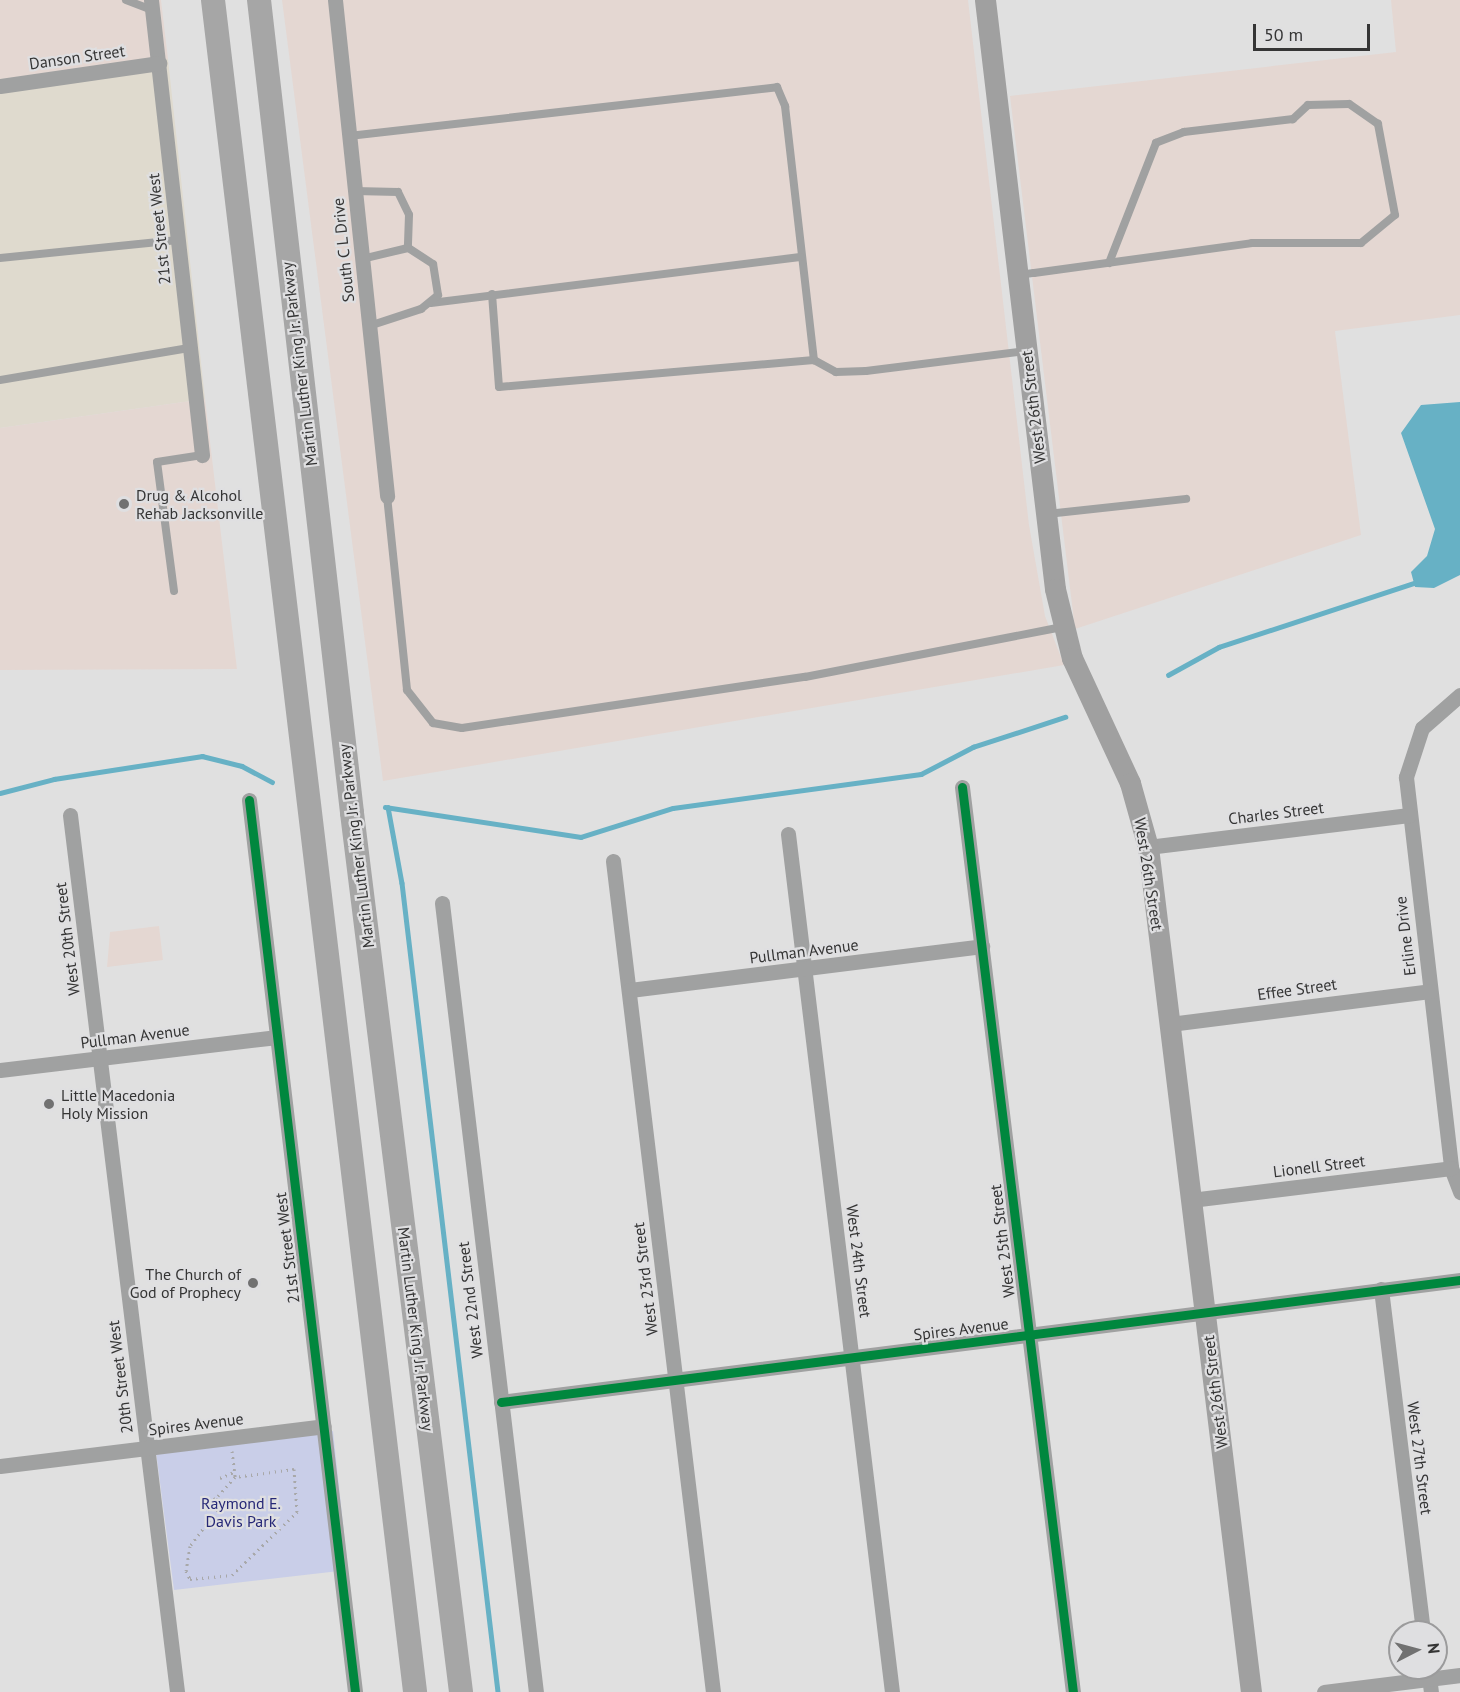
<!DOCTYPE html>
<html>
<head>
<meta charset="utf-8">
<style>
	body { margin:0 }
	#map { position:relative; width:1460px; height:1692px; overflow:hidden; background:#e0e0e0; font-family:"PT Sans",sans-serif }
	div>[style] { position:absolute }
	.commercial>* { inset:0; background:#dfdace }
	.industrial>* { inset:0; background:#e4d7d2 }
	.green>* { inset:0; background:#c9cee8 }
	.water>* { inset:0; background:#67b1c5 }
	.stream>* { height:4.5px; margin:-2.25px; padding:0 2.25px; transform-origin:2.25px; border-radius:2.25px; background:#67b1c5 }
	.path>* { height:3px; margin-top:-1.5px; transform-origin:0; background:repeating-linear-gradient(90deg,#a8a8a9 0 1.5px,transparent 0 6px) }
	.service>* { height:8px; margin:-4px; padding:0 4px; transform-origin:4px; border-radius:4px; background:#a0a1a1 }
	.minor>* { height:15px; margin:-7.5px; padding:0 7.5px; transform-origin:7.5px; border-radius:7.5px; background:#a0a1a1 }
	.secondary>* { height:21px; margin:-10.5px; padding:0 10.5px; transform-origin:10.5px; border-radius:10.5px; background:#a0a0a0 }
	.trunk>* { height:24px; margin:-12px; padding:0 12px; transform-origin:12px; border-radius:12px; background:#a6a6a6 }
	.cycleway>* { height:9px; margin:-4.5px; padding:0 4.5px; transform-origin:4.5px; border-radius:4.5px; background:#00873e }
	.dots>* { width:16px; height:16px; translate:-50% -50%; box-sizing:border-box; border:3px solid #dfdfe1; border-radius:50% }
	span { translate:-50% -50%; white-space:nowrap; text-align:center; line-height:1.15; -webkit-text-stroke:4.5px #dfdfe1; paint-order:stroke }
	.street-label { font-size:16px; color:#353535 }
	.poi-label { font-size:16px; color:#353535 }
	.left { translate:0 -50%; text-align:left }
	.right { translate:-100% -50%; text-align:right }
	.park-label { font-size:16px; color:#262877 }
	.north { position:absolute; left:1388px; top:1620px; width:60px; height:60px; box-sizing:border-box; background:#dfdfe1; border:2px solid #9b9b9c; border-radius:50%; rotate:84deg; font-size:16px; font-weight:700; line-height:24px; text-align:center; color:#353535 }
	.north::after { content:''; display:block; margin:auto; width:21px; height:27px; background:#717171; clip-path:polygon(50% 0,100% 100%,50% 72%,0 100%) }
	.scale { position:absolute; left:1253px; top:24px; width:117px; height:27px; box-sizing:border-box; border:3px solid #353535; border-top:0; padding-left:8px; font-size:18px; line-height:21px; white-space:nowrap; color:#353535; -webkit-text-stroke:4px #dfdfe1; paint-order:stroke }
</style>
</head>
<body>
<div id="map">
	<div class="commercial">
		<div style="clip-path:polygon(168px 59px,205px 399px,0 428px,0 79px)"></div>
	</div>
	<div class="industrial">
		<div style="clip-path:polygon(0 0,161px 0,168px 59px,0 79px)"></div>
		<div style="clip-path:polygon(282px 0,968px 0,1029px 525px,1045px 616px,1064px 665px,383px 781px)"></div>
		<div style="clip-path:polygon(1391px 0,1460px 0,1460px 315px,1335px 331px,1361px 535px,1075px 629px,1010px 96px,1396px 52px)"></div>
		<div style="clip-path:polygon(205px 399px,237px 669px,0 670px,0 428px)"></div>
		<div style="clip-path:polygon(159px 926px,163px 960px,107px 967px,110px 932px)"></div>
	</div>
	<div class="green">
		<div style="clip-path:polygon(333px 1431px,348px 1570px,174px 1590px,156px 1452px)"></div>
	</div>
	<div class="water">
		<div style="clip-path:polygon(1460px 402px,1460px 575px,1434px 588px,1415px 587px,1411px 572px,1427px 556px,1435px 529px,1401px 433px,1421px 405px)"></div>
	</div>
	<div class="stream">
		<div style="left:1168px;top:675px;width:58px;rotate:-28.8deg"></div>
		<div style="left:1219px;top:647px;width:205px;rotate:-18.2deg"></div>
		<div style="left:0;top:793px;width:56px;rotate:-14.5deg"></div>
		<div style="left:54px;top:779px;width:150px;rotate:-8.8deg"></div>
		<div style="left:202px;top:756px;width:41px;rotate:14deg"></div>
		<div style="left:242px;top:766px;width:34px;rotate:28deg"></div>
		<div style="left:385px;top:807px;width:198px;rotate:8.7deg"></div>
		<div style="left:581px;top:837px;width:96px;rotate:-17.5deg"></div>
		<div style="left:673px;top:808px;width:250px;rotate:-7.8deg"></div>
		<div style="left:921px;top:774px;width:59px;rotate:-27.4deg"></div>
		<div style="left:973px;top:747px;width:97px;rotate:-18.1deg"></div>
		<div style="left:388px;top:807px;width:77px;rotate:79.6deg"></div>
		<div style="left:402px;top:883px;width:815px;rotate:83.23deg"></div>
	</div>
	<div class="path">
		<div style="left:232px;top:1451px;width:26px;rotate:83deg"></div>
		<div style="left:235px;top:1477px;width:28px;rotate:132deg"></div>
		<div style="left:216px;top:1498px;width:12px;rotate:85deg"></div>
		<div style="left:217px;top:1510px;width:45px;rotate:126.9deg"></div>
		<div style="left:190px;top:1546px;width:25px;rotate:99deg"></div>
		<div style="left:186px;top:1571px;width:9px;rotate:63deg"></div>
		<div style="left:190px;top:1579px;width:42px;rotate:-5.4deg"></div>
		<div style="left:232px;top:1575px;width:91px;rotate:-44.1deg"></div>
		<div style="left:297px;top:1512px;width:43px;rotate:-94deg"></div>
		<div style="left:294px;top:1469px;width:60px;rotate:172.3deg"></div>
		<div style="left:220px;top:1478px;width:15px;rotate:-23deg"></div>
		<div style="left:203px;top:1504px;width:14px;rotate:-25deg"></div>
	</div>
	<div class="service">
		<div style="left:126px;top:0;width:28px;rotate:21deg"></div>
		<div style="left:349px;top:136px;width:431px;rotate:-6.5deg"></div>
		<div style="left:777px;top:87px;width:21px;rotate:67deg"></div>
		<div style="left:785px;top:106px;width:256px;rotate:83.5deg"></div>
		<div style="left:814px;top:360px;width:25px;rotate:29deg"></div>
		<div style="left:836px;top:372px;width:30px;rotate:-2deg"></div>
		<div style="left:866px;top:371px;width:161px;rotate:-7.1deg"></div>
		<div style="left:355px;top:191px;width:43px;rotate:1.3deg"></div>
		<div style="left:398px;top:192px;width:25px;rotate:64deg"></div>
		<div style="left:409px;top:215px;width:33px;rotate:92deg"></div>
		<div style="left:408px;top:248px;width:47px;rotate:166.6deg"></div>
		<div style="left:0;top:258px;width:179px;rotate:-5.8deg"></div>
		<div style="left:1019px;top:275px;width:15px;rotate:-8deg"></div>
		<div style="left:1034px;top:273px;width:220px;rotate:-7.8deg"></div>
		<div style="left:1252px;top:243px;width:109px"></div>
		<div style="left:1361px;top:243px;width:44px;rotate:-39.5deg"></div>
		<div style="left:1395px;top:215px;width:93px;rotate:-100.6deg"></div>
		<div style="left:1378px;top:124px;width:35px;rotate:-145deg"></div>
		<div style="left:1349px;top:104px;width:41px;rotate:178.6deg"></div>
		<div style="left:1308px;top:105px;width:21px;rotate:137deg"></div>
		<div style="left:1293px;top:119px;width:110px;rotate:173.2deg"></div>
		<div style="left:1184px;top:132px;width:30px;rotate:159deg"></div>
		<div style="left:1156px;top:143px;width:129px;rotate:111.4deg"></div>
		<div style="left:492px;top:294px;width:93px;rotate:85.7deg"></div>
		<div style="left:499px;top:387px;width:316px;rotate:-4.9deg"></div>
		<div style="left:431px;top:303px;width:372px;rotate:-7.1deg"></div>
		<div style="left:369px;top:326px;width:55px;rotate:-18.1deg"></div>
		<div style="left:421px;top:309px;width:22px;rotate:-39deg"></div>
		<div style="left:438px;top:295px;width:31px;rotate:-99deg"></div>
		<div style="left:433px;top:264px;width:30px;rotate:-147deg"></div>
		<div style="left:0;top:380px;width:193px;rotate:-9.6deg"></div>
		<div style="left:387px;top:496px;width:195px;rotate:84.1deg"></div>
		<div style="left:407px;top:690px;width:42px;rotate:51.8deg"></div>
		<div style="left:433px;top:723px;width:29px;rotate:10deg"></div>
		<div style="left:462px;top:728px;width:347px;rotate:-8.5deg"></div>
		<div style="left:805px;top:677px;width:262px;rotate:-11deg"></div>
		<div style="left:1047px;top:514px;width:140px;rotate:-6.2deg"></div>
		<div style="left:174px;top:591px;width:130px;rotate:-97.5deg"></div>
		<div style="left:157px;top:462px;width:46px;rotate:-8.8deg"></div>
	</div>
	<div class="minor">
		<div style="left:151px;top:0;width:458px;rotate:83.6deg"></div>
		<div style="left:335px;top:0;width:499px;rotate:84deg"></div>
		<div style="left:0;top:86px;width:161px;rotate:-8.2deg"></div>
		<div style="left:1460px;top:695px;width:50px;rotate:139deg"></div>
		<div style="left:1422px;top:728px;width:52px;rotate:108.1deg"></div>
		<div style="left:1406px;top:777px;width:394px;rotate:83.4deg"></div>
		<div style="left:1451px;top:1168px;width:26px;rotate:69deg"></div>
		<div style="left:962px;top:787px;width:912px;rotate:83.01deg"></div>
		<div style="left:249px;top:800px;width:898px;rotate:83.22deg"></div>
		<div style="left:70px;top:815px;width:884px;rotate:83.04deg"></div>
		<div style="left:788px;top:834px;width:864px;rotate:83.09deg"></div>
		<div style="left:1148px;top:847px;width:263px;rotate:-7deg"></div>
		<div style="left:613px;top:861px;width:837px;rotate:83.14deg"></div>
		<div style="left:442px;top:903px;width:795px;rotate:83.21deg"></div>
		<div style="left:630px;top:990px;width:355px;rotate:-7.1deg"></div>
		<div style="left:1170px;top:1024px;width:262px;rotate:-7.2deg"></div>
		<div style="left:0;top:1070px;width:277px;rotate:-6.8deg"></div>
		<div style="left:1191px;top:1200px;width:262px;rotate:-7deg"></div>
		<div style="left:1381px;top:1289px;width:346px;rotate:83deg"></div>
		<div style="left:501px;top:1402px;width:967px;rotate:-7.25deg"></div>
		<div style="left:0;top:1466px;width:326px;rotate:-7deg"></div>
		<div style="left:1428px;top:1668px;width:24px;rotate:83deg"></div>
		<div style="left:1324px;top:1692px;width:137px;rotate:-7.1deg"></div>
	</div>
	<div class="secondary">
		<div style="left:985px;top:0;width:593px;rotate:83.22deg"></div>
		<div style="left:1055px;top:589px;width:71px;rotate:76.2deg"></div>
		<div style="left:1072px;top:658px;width:138px;rotate:65.1deg"></div>
		<div style="left:1130px;top:783px;width:66px;rotate:74.3deg"></div>
		<div style="left:1148px;top:847px;width:851px;rotate:83.05deg"></div>
	</div>
	<div class="trunk">
		<div style="left:213px;top:0;width:1704px;rotate:83.19deg"></div>
		<div style="left:259px;top:0;width:818px;rotate:83.47deg"></div>
		<div style="left:352px;top:813px;width:886px;rotate:82.93deg"></div>
	</div>
	<div class="cycleway">
		<div style="left:962px;top:787px;width:912px;rotate:83.01deg"></div>
		<div style="left:249px;top:800px;width:898px;rotate:83.22deg"></div>
		<div style="left:501px;top:1402px;width:967px;rotate:-7.25deg"></div>
	</div>
	<div class="dots">
		<div style="left:124px;top:504px;background:#717171"></div>
		<div style="left:49px;top:1104px;background:#717171"></div>
		<div style="left:253px;top:1283px;background:#717171"></div>
	</div>
	<div class="street-label">
		<span style="left:77px;top:57px;rotate:-8deg">Danson Street</span>
		<span style="left:159px;top:229px;rotate:-96deg">21st Street West</span>
		<span style="left:343px;top:250px;rotate:-96deg">South C L Drive</span>
		<span style="left:299px;top:364px;rotate:-97deg">Martin Luther King Jr. Parkway</span>
		<span style="left:1033px;top:407px;rotate:-97deg">West 26th Street</span>
		<span style="left:1276px;top:813px;rotate:-7deg">Charles Street</span>
		<span style="left:356px;top:846px;rotate:-97deg">Martin Luther King Jr. Parkway</span>
		<span style="left:1149px;top:874px;rotate:81deg">West 26th Street</span>
		<span style="left:1405px;top:936px;rotate:-97deg">Erline Drive</span>
		<span style="left:67px;top:939px;rotate:-97deg">West 20th Street</span>
		<span style="left:804px;top:951px;rotate:-7deg">Pullman Avenue</span>
		<span style="left:1297px;top:989px;rotate:-8deg">Effee Street</span>
		<span style="left:135px;top:1036px;rotate:-7deg">Pullman Avenue</span>
		<span style="left:1319px;top:1166px;rotate:-7deg">Lionell Street</span>
		<span style="left:1002px;top:1241px;rotate:-97deg">West 25th Street</span>
		<span style="left:287px;top:1248px;rotate:-97deg">21st Street West</span>
		<span style="left:859px;top:1261px;rotate:83deg">West 24th Street</span>
		<span style="left:645px;top:1279px;rotate:-97deg">West 23rd Street</span>
		<span style="left:470px;top:1300px;rotate:-97deg">West 22nd Street</span>
		<span style="left:416px;top:1329px;rotate:83deg">Martin Luther King Jr. Parkway</span>
		<span style="left:961px;top:1329px;rotate:-7deg">Spires Avenue</span>
		<span style="left:120px;top:1377px;rotate:-97deg">20th Street West</span>
		<span style="left:1215px;top:1392px;rotate:-97deg">West 26th Street</span>
		<span style="left:196px;top:1424px;rotate:-7deg">Spires Avenue</span>
		<span style="left:1420px;top:1458px;rotate:83deg">West 27th Street</span>
	</div>
	<div class="poi-label">
		<span class="left" style="left:136px;top:504px">Drug &amp; Alcohol<br>Rehab Jacksonville</span>
		<span class="left" style="left:61px;top:1104px">Little Macedonia<br>Holy Mission</span>
		<span class="right" style="left:241px;top:1283px">The Church of<br>God of Prophecy</span>
	</div>
	<div class="park-label">
		<span style="left:241px;top:1512px">Raymond E.<br>Davis Park</span>
	</div>
	<div class="north">N</div>
	<div class="scale">50 m</div>
</div>
</body>
</html>
